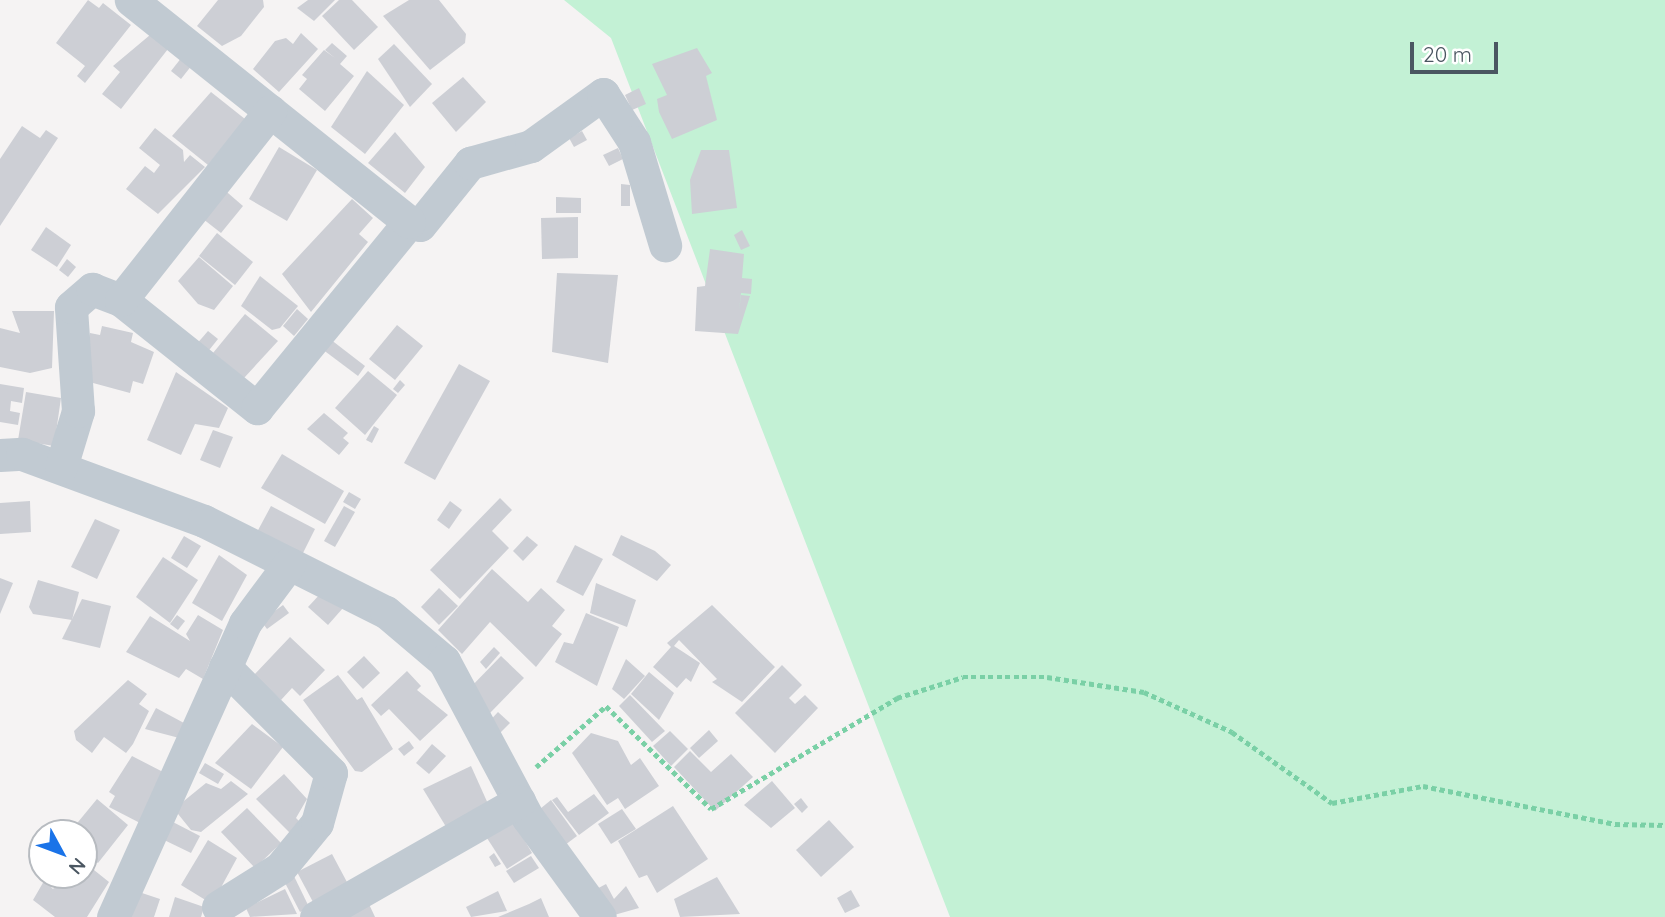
<!DOCTYPE html>
<html>
<head>
<meta charset="utf-8">
<style>
	body { margin:0 }
	#map { position:relative; width:1665px; height:917px; overflow:hidden; background:#f5f3f3; font-family:Quicksand,sans-serif }
	div>[style] { position:absolute }
	.green>* { inset:0; background:#c3f1d5 }
	.building>* { inset:0; background:#cdcfd5 }
	.path>* { height:4.5px; margin-top:-2.25px; transform-origin:0; background:repeating-linear-gradient(90deg,#7ad0a6 0 5px,transparent 0 8.5px) }
	.street>* { height:33px; margin:-16.5px; padding:0 16.5px; transform-origin:16.5px; border-radius:16.5px; background:#c1cad2 }
	span { translate:-50% -50%; white-space:nowrap; text-align:center; line-height:1.15; -webkit-text-stroke:6px #fff; paint-order:stroke }
	.north { position:absolute; left:28px; top:819px; width:70px; height:70px; box-sizing:border-box; background:#fff; border:2px solid #b7bbc0; border-radius:50%; rotate:131deg; font-size:19px; font-weight:700; line-height:28px; text-align:center; color:#4a5661 }
	.north::after { content:''; display:block; margin:auto; width:24px; height:32px; background:#1a73e8; clip-path:polygon(50% 0,100% 100%,50% 72%,0 100%) }
	.scale { position:absolute; left:1410px; top:42px; width:88px; height:32px; box-sizing:border-box; border:4px solid #4a5661; border-top:0; padding-left:9px; font-size:21px; line-height:24px; white-space:nowrap; color:#4a5661; -webkit-text-stroke:5px #fff; paint-order:stroke }
</style>
</head>
<body>
<div id="map">
	<div class="green">
		<div style="clip-path:polygon(564px 0,1665px 0,1665px 917px,950px 917px,611px 38px)"></div>
	</div>
	<div class="building">
		<div style="clip-path:polygon(88px 0,99px 8px,103px 3px,131px 25px,85px 83px,77px 76px,85px 66px,56px 43px)"></div>
		<div style="clip-path:polygon(218px 0,263px 0,264px 7px,241px 36px,222px 46px,197px 26px)"></div>
		<div style="clip-path:polygon(308px 0,335px 0,314px 21px,297px 8px)"></div>
		<div style="clip-path:polygon(339px 0,352px 0,378px 27px,354px 50px,322px 16px)"></div>
		<div style="clip-path:polygon(409px 0,439px 0,466px 34px,465px 43px,430px 70px,383px 16px)"></div>
		<div style="clip-path:polygon(301px 33px,318px 49px,279px 92px,253px 69px,275px 41px,286px 38px,293px 44px)"></div>
		<div style="clip-path:polygon(150px 35px,168px 49px,121px 109px,102px 94px,120px 72px,113px 66px)"></div>
		<div style="clip-path:polygon(332px 43px,347px 56px,340px 64px,354px 76px,325px 111px,299px 89px,307px 79px,302px 75px,324px 50px,335px 58px,325px 50px)"></div>
		<div style="clip-path:polygon(394px 44px,432px 84px,410px 107px,378px 59px)"></div>
		<div style="clip-path:polygon(697px 48px,712px 73px,706px 76px,717px 120px,672px 139px,659px 112px,657px 99px,667px 95px,652px 64px)"></div>
		<div style="clip-path:polygon(182px 57px,192px 65px,181px 79px,171px 71px)"></div>
		<div style="clip-path:polygon(367px 71px,404px 105px,365px 154px,331px 127px)"></div>
		<div style="clip-path:polygon(463px 77px,486px 102px,456px 132px,432px 103px)"></div>
		<div style="clip-path:polygon(639px 88px,646px 104px,632px 110px,625px 95px)"></div>
		<div style="clip-path:polygon(211px 92px,245px 119px,208px 165px,172px 136px)"></div>
		<div style="clip-path:polygon(22px 126px,40px 138px,46px 130px,58px 138px,0 226px,0 159px)"></div>
		<div style="clip-path:polygon(155px 128px,183px 150px,184px 162px,190px 155px,205px 167px,158px 214px,126px 189px,145px 166px,154px 173px,160px 165px,139px 148px)"></div>
		<div style="clip-path:polygon(582px 131px,587px 140px,574px 147px,569px 138px)"></div>
		<div style="clip-path:polygon(395px 132px,425px 167px,405px 193px,368px 163px)"></div>
		<div style="clip-path:polygon(279px 147px,317px 170px,287px 221px,249px 199px)"></div>
		<div style="clip-path:polygon(618px 148px,623px 159px,609px 166px,603px 155px)"></div>
		<div style="clip-path:polygon(701px 150px,729px 150px,737px 208px,692px 214px,690px 180px)"></div>
		<div style="clip-path:polygon(621px 184px,630px 185px,630px 206px,621px 206px)"></div>
		<div style="clip-path:polygon(221px 187px,243px 206px,221px 233px,198px 215px)"></div>
		<div style="clip-path:polygon(556px 197px,581px 198px,581px 213px,556px 213px)"></div>
		<div style="clip-path:polygon(352px 199px,373px 218px,359px 234px,368px 242px,311px 312px,282px 274px)"></div>
		<div style="clip-path:polygon(578px 217px,578px 258px,542px 259px,541px 218px)"></div>
		<div style="clip-path:polygon(46px 227px,71px 245px,57px 267px,31px 250px)"></div>
		<div style="clip-path:polygon(742px 230px,750px 246px,741px 250px,734px 235px)"></div>
		<div style="clip-path:polygon(217px 233px,253px 262px,235px 285px,199px 256px)"></div>
		<div style="clip-path:polygon(710px 249px,744px 254px,742px 278px,752px 279px,751px 294px,741px 293px,739px 311px,741px 295px,750px 296px,738px 334px,695px 331px,697px 287px,705px 286px)"></div>
		<div style="clip-path:polygon(199px 257px,233px 286px,214px 310px,198px 304px,178px 281px)"></div>
		<div style="clip-path:polygon(67px 259px,76px 267px,68px 277px,59px 270px)"></div>
		<div style="clip-path:polygon(557px 273px,618px 275px,608px 363px,552px 352px)"></div>
		<div style="clip-path:polygon(260px 276px,298px 306px,280px 328px,272px 330px,241px 306px)"></div>
		<div style="clip-path:polygon(297px 309px,308px 319px,294px 336px,283px 326px)"></div>
		<div style="clip-path:polygon(12px 311px,54px 311px,52px 368px,30px 373px,0 367px,0 328px,20px 333px)"></div>
		<div style="clip-path:polygon(245px 314px,278px 341px,244px 378px,213px 353px)"></div>
		<div style="clip-path:polygon(397px 325px,423px 346px,395px 380px,369px 359px)"></div>
		<div style="clip-path:polygon(102px 326px,133px 333px,131px 342px,154px 352px,143px 384px,133px 381px,130px 393px,82px 380px,90px 333px,100px 335px)"></div>
		<div style="clip-path:polygon(208px 331px,218px 339px,206px 354px,195px 346px)"></div>
		<div style="clip-path:polygon(330px 339px,365px 366px,358px 376px,322px 349px)"></div>
		<div style="clip-path:polygon(459px 364px,490px 381px,435px 480px,404px 463px)"></div>
		<div style="clip-path:polygon(368px 371px,397px 395px,365px 435px,335px 408px)"></div>
		<div style="clip-path:polygon(176px 372px,228px 408px,219px 428px,195px 424px,181px 455px,147px 440px)"></div>
		<div style="clip-path:polygon(400px 380px,405px 385px,398px 393px,393px 389px)"></div>
		<div style="clip-path:polygon(0 384px,24px 388px,22px 403px,11px 401px,10px 411px,20px 413px,18px 425px,0 422px)"></div>
		<div style="clip-path:polygon(26px 392px,61px 398px,54px 446px,18px 440px)"></div>
		<div style="clip-path:polygon(324px 413px,348px 433px,343px 438px,349px 443px,339px 455px,307px 429px)"></div>
		<div style="clip-path:polygon(374px 426px,379px 429px,372px 443px,366px 440px)"></div>
		<div style="clip-path:polygon(213px 430px,233px 437px,220px 468px,200px 460px)"></div>
		<div style="clip-path:polygon(282px 454px,344px 491px,325px 524px,261px 488px)"></div>
		<div style="clip-path:polygon(349px 492px,361px 499px,355px 509px,343px 502px)"></div>
		<div style="clip-path:polygon(500px 498px,512px 510px,492px 531px,509px 548px,460px 599px,430px 570px)"></div>
		<div style="clip-path:polygon(30px 501px,31px 532px,0 534px,0 503px)"></div>
		<div style="clip-path:polygon(450px 501px,462px 510px,449px 529px,437px 520px)"></div>
		<div style="clip-path:polygon(271px 506px,315px 529px,301px 557px,256px 534px)"></div>
		<div style="clip-path:polygon(344px 506px,355px 512px,335px 547px,324px 541px)"></div>
		<div style="clip-path:polygon(95px 519px,120px 530px,97px 579px,71px 567px)"></div>
		<div style="clip-path:polygon(621px 535px,655px 551px,671px 565px,657px 581px,612px 555px)"></div>
		<div style="clip-path:polygon(184px 536px,201px 546px,187px 568px,171px 558px)"></div>
		<div style="clip-path:polygon(527px 536px,538px 545px,523px 561px,513px 551px)"></div>
		<div style="clip-path:polygon(575px 545px,603px 559px,583px 596px,556px 582px)"></div>
		<div style="clip-path:polygon(219px 555px,247px 575px,222px 621px,192px 603px)"></div>
		<div style="clip-path:polygon(163px 557px,198px 580px,170px 623px,136px 597px)"></div>
		<div style="clip-path:polygon(492px 569px,528px 602px,541px 588px,565px 610px,552px 626px,562px 634px,536px 667px,490px 622px,462px 654px,438px 630px)"></div>
		<div style="clip-path:polygon(0 578px,13px 583px,0 614px)"></div>
		<div style="clip-path:polygon(38px 580px,79px 592px,72px 620px,33px 614px,29px 607px)"></div>
		<div style="clip-path:polygon(596px 583px,636px 600px,627px 627px,590px 613px)"></div>
		<div style="clip-path:polygon(439px 588px,458px 606px,439px 625px,421px 607px)"></div>
		<div style="clip-path:polygon(322px 592px,343px 608px,328px 625px,308px 607px)"></div>
		<div style="clip-path:polygon(82px 599px,111px 606px,100px 648px,62px 639px)"></div>
		<div style="clip-path:polygon(283px 605px,289px 613px,267px 629px,261px 621px)"></div>
		<div style="clip-path:polygon(712px 605px,775px 667px,742px 702px,712px 682px,717px 679px,679px 640px,674px 646px,700px 663px,691px 682px,686px 678px,677px 688px,653px 667px,671px 647px,667px 643px)"></div>
		<div style="clip-path:polygon(586px 613px,619px 627px,597px 686px,555px 662px,564px 642px,573px 644px)"></div>
		<div style="clip-path:polygon(177px 615px,185px 621px,178px 630px,170px 624px)"></div>
		<div style="clip-path:polygon(198px 615px,223px 630px,203px 679px,186px 669px,179px 678px,126px 652px,150px 616px,190px 641px,186px 634px)"></div>
		<div style="clip-path:polygon(290px 637px,325px 670px,300px 696px,292px 688px,281px 700px,254px 675px)"></div>
		<div style="clip-path:polygon(494px 647px,500px 653px,486px 669px,480px 662px)"></div>
		<div style="clip-path:polygon(364px 656px,380px 673px,363px 689px,347px 672px)"></div>
		<div style="clip-path:polygon(501px 656px,524px 678px,489px 714px,466px 692px)"></div>
		<div style="clip-path:polygon(626px 659px,645px 676px,624px 699px,612px 689px)"></div>
		<div style="clip-path:polygon(782px 665px,802px 685px,789px 698px,795px 704px,805px 695px,818px 708px,775px 753px,735px 713px)"></div>
		<div style="clip-path:polygon(407px 671px,421px 686px,417px 690px,448px 715px,420px 741px,389px 709px,381px 716px,371px 705px)"></div>
		<div style="clip-path:polygon(649px 672px,674px 693px,659px 720px,631px 694px)"></div>
		<div style="clip-path:polygon(338px 675px,357px 700px,362px 697px,393px 749px,362px 772px,355px 771px,303px 700px)"></div>
		<div style="clip-path:polygon(128px 680px,147px 694px,139px 704px,149px 711px,133px 744px,126px 753px,104px 737px,92px 753px,76px 740px,74px 731px)"></div>
		<div style="clip-path:polygon(630px 695px,665px 731px,652px 742px,619px 706px)"></div>
		<div style="clip-path:polygon(156px 708px,184px 723px,183px 739px,145px 729px)"></div>
		<div style="clip-path:polygon(498px 712px,510px 723px,493px 740px,482px 729px)"></div>
		<div style="clip-path:polygon(252px 724px,283px 747px,251px 789px,215px 763px)"></div>
		<div style="clip-path:polygon(709px 730px,718px 741px,699px 758px,690px 748px)"></div>
		<div style="clip-path:polygon(670px 731px,688px 749px,671px 766px,653px 746px)"></div>
		<div style="clip-path:polygon(591px 733px,618px 741px,631px 765px,640px 758px,659px 786px,625px 809px,618px 798px,607px 805px,572px 753px)"></div>
		<div style="clip-path:polygon(409px 741px,414px 748px,404px 756px,398px 749px)"></div>
		<div style="clip-path:polygon(432px 744px,446px 756px,429px 774px,416px 763px)"></div>
		<div style="clip-path:polygon(690px 751px,711px 772px,731px 754px,753px 777px,715px 811px,674px 767px)"></div>
		<div style="clip-path:polygon(132px 756px,165px 773px,140px 823px,109px 807px,115px 796px,109px 792px)"></div>
		<div style="clip-path:polygon(205px 763px,224px 774px,218px 784px,199px 773px)"></div>
		<div style="clip-path:polygon(471px 766px,489px 806px,448px 830px,423px 789px)"></div>
		<div style="clip-path:polygon(284px 774px,307px 799px,296px 818px,301px 823px,290px 833px,256px 799px)"></div>
		<div style="clip-path:polygon(231px 781px,248px 794px,201px 832px,191px 830px,174px 809px,206px 783px,221px 789px)"></div>
		<div style="clip-path:polygon(772px 781px,795px 808px,771px 828px,744px 805px)"></div>
		<div style="clip-path:polygon(594px 794px,609px 813px,579px 835px,552px 800px,557px 797px,568px 812px)"></div>
		<div style="clip-path:polygon(801px 798px,808px 807px,802px 813px,794px 804px)"></div>
		<div style="clip-path:polygon(97px 799px,128px 825px,98px 863px,84px 855px,84px 833px,69px 833px)"></div>
		<div style="clip-path:polygon(551px 800px,577px 836px,561px 848px,535px 813px)"></div>
		<div style="clip-path:polygon(673px 806px,708px 859px,657px 893px,647px 875px,639px 878px,618px 841px)"></div>
		<div style="clip-path:polygon(247px 808px,281px 843px,255px 868px,221px 832px)"></div>
		<div style="clip-path:polygon(622px 809px,636px 829px,611px 844px,598px 824px)"></div>
		<div style="clip-path:polygon(511px 817px,532px 853px,507px 869px,485px 835px)"></div>
		<div style="clip-path:polygon(169px 820px,200px 836px,191px 853px,160px 838px)"></div>
		<div style="clip-path:polygon(829px 820px,854px 847px,821px 877px,796px 850px)"></div>
		<div style="clip-path:polygon(208px 840px,237px 858px,212px 904px,181px 885px)"></div>
		<div style="clip-path:polygon(494px 853px,501px 864px,495px 867px,489px 857px)"></div>
		<div style="clip-path:polygon(332px 854px,348px 884px,313px 902px,297px 872px)"></div>
		<div style="clip-path:polygon(531px 856px,539px 868px,514px 883px,506px 871px)"></div>
		<div style="clip-path:polygon(84px 862px,109px 882px,87px 917px,55px 917px,33px 900px,44px 881px,53px 889px,61px 880px,54px 875px,84px 875px)"></div>
		<div style="clip-path:polygon(292px 872px,309px 907px,300px 912px,282px 877px)"></div>
		<div style="clip-path:polygon(717px 877px,740px 914px,680px 917px,674px 899px)"></div>
		<div style="clip-path:polygon(606px 884px,614px 899px,626px 886px,639px 908px,607px 917px,591px 892px)"></div>
		<div style="clip-path:polygon(285px 889px,297px 914px,250px 917px,246px 908px)"></div>
		<div style="clip-path:polygon(133px 890px,160px 899px,154px 917px,122px 917px)"></div>
		<div style="clip-path:polygon(851px 890px,860px 906px,845px 913px,837px 898px)"></div>
		<div style="clip-path:polygon(498px 891px,507px 911px,471px 917px,466px 907px)"></div>
		<div style="clip-path:polygon(175px 897px,204px 907px,201px 917px,169px 917px)"></div>
		<div style="clip-path:polygon(541px 898px,549px 917px,498px 917px,529px 904px)"></div>
		<div style="clip-path:polygon(368px 902px,375px 917px,336px 917px)"></div>
	</div>
	<div class="path">
		<div style="left:536px;top:767px;width:93px;rotate:-41.1deg"></div>
		<div style="left:606px;top:706px;width:147px;rotate:44.4deg"></div>
		<div style="left:711px;top:809px;width:217px;rotate:-30.8deg"></div>
		<div style="left:897px;top:698px;width:69px;rotate:-17.7deg"></div>
		<div style="left:963px;top:677px;width:84px"></div>
		<div style="left:1047px;top:677px;width:98px;rotate:8.8deg"></div>
		<div style="left:1144px;top:692px;width:97px;rotate:24.4deg"></div>
		<div style="left:1232px;top:732px;width:123px;rotate:35.4deg"></div>
		<div style="left:1332px;top:803px;width:93px;rotate:-10.6deg"></div>
		<div style="left:1423px;top:786px;width:196px;rotate:11.2deg"></div>
		<div style="left:1615px;top:824px;width:50px;rotate:1.1deg"></div>
	</div>
	<div class="street">
		<div style="left:409px;top:222px;width:11px;rotate:15deg"></div>
		<div style="left:420px;top:225px;width:80px;rotate:-51.1deg"></div>
		<div style="left:470px;top:163px;width:63px;rotate:-15.6deg"></div>
		<div style="left:531px;top:146px;width:89px;rotate:-35.8deg"></div>
		<div style="left:603px;top:94px;width:57px;rotate:57.1deg"></div>
		<div style="left:634px;top:142px;width:108px;rotate:73.2deg"></div>
		<div style="left:121px;top:300px;width:174px;rotate:38.5deg"></div>
		<div style="left:257px;top:408px;width:240px;rotate:-50.7deg"></div>
		<div style="left:409px;top:222px;width:356px;rotate:-141.4deg"></div>
		<div style="left:0;top:455px;width:22px;rotate:-3deg"></div>
		<div style="left:22px;top:454px;width:194px;rotate:20.2deg"></div>
		<div style="left:204px;top:521px;width:203px;rotate:26.6deg"></div>
		<div style="left:386px;top:612px;width:76px;rotate:40.2deg"></div>
		<div style="left:444px;top:661px;width:178px;rotate:61.9deg"></div>
		<div style="left:528px;top:818px;width:122px;rotate:54deg"></div>
		<div style="left:61px;top:467px;width:59px;rotate:-73.1deg"></div>
		<div style="left:78px;top:411px;width:104px;rotate:-93.9deg"></div>
		<div style="left:71px;top:307px;width:28px;rotate:-41deg"></div>
		<div style="left:92px;top:289px;width:31px;rotate:21deg"></div>
		<div style="left:121px;top:300px;width:241px;rotate:-51.7deg"></div>
		<div style="left:218px;top:907px;width:73px;rotate:-32.2deg"></div>
		<div style="left:280px;top:868px;width:58px;rotate:-50.6deg"></div>
		<div style="left:317px;top:823px;width:52px;rotate:-74.4deg"></div>
		<div style="left:331px;top:773px;width:150px;rotate:-135deg"></div>
		<div style="left:113px;top:917px;width:322px;rotate:-65.8deg"></div>
		<div style="left:245px;top:623px;width:74px;rotate:-53.3deg"></div>
		<div style="left:316px;top:917px;width:234px;rotate:-29.7deg"></div>
	</div>
	<div class="north">N</div>
	<div class="scale">20 m</div>
</div>
</body>
</html>
